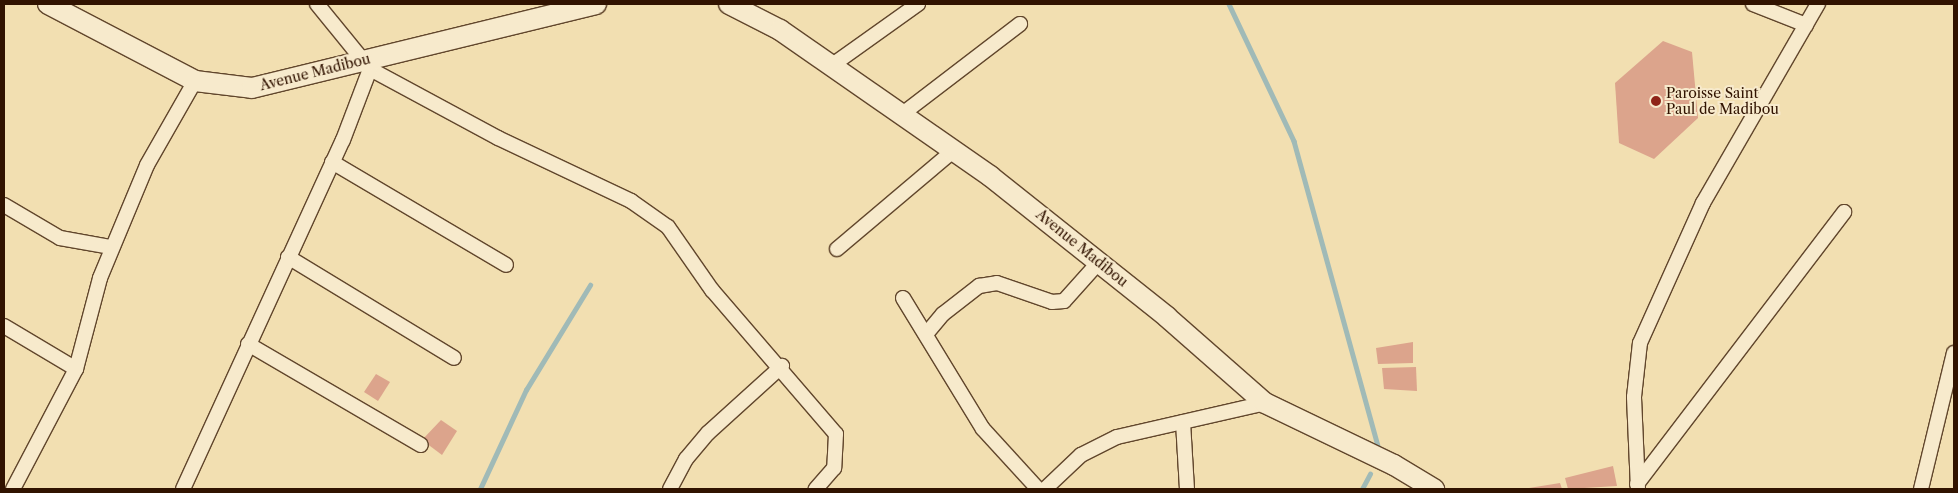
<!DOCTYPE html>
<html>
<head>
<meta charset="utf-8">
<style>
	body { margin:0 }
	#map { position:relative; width:1958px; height:493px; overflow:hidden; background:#f2dfb1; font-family:"Libre Caslon Text",serif }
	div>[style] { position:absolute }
	.stream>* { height:4.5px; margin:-2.25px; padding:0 2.25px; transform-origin:2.25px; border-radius:2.25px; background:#a0bab7 }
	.building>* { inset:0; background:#dca48c }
	.roads { filter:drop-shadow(1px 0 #61462c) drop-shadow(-1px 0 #61462c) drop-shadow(0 1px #61462c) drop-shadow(0 -1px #61462c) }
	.street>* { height:14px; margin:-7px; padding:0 7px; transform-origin:7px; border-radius:7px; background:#f7eacc }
	.secondary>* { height:20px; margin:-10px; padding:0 10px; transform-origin:10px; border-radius:10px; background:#f7eacc }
	.dots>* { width:14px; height:14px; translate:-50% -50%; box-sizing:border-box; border:2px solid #f7eacc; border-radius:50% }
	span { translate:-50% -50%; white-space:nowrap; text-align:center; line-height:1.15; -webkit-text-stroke:4px #f7eacc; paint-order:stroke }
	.street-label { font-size:14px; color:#311300 }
	.poi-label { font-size:14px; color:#311300 }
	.left { translate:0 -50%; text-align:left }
	.frame { position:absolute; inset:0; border:5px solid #311300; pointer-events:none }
</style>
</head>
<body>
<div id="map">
	<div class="stream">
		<div style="left:1229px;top:4px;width:152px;rotate:64.6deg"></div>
		<div style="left:1294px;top:141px;width:316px;rotate:74.6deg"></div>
		<div style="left:480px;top:489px;width:109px;rotate:-65.1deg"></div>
		<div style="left:526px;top:390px;width:123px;rotate:-58.6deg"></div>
		<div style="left:1362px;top:489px;width:17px;rotate:-62deg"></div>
	</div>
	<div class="building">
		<div style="clip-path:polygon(1663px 41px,1692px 52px,1698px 118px,1654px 159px,1619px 143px,1615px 83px)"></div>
		<div style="clip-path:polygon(1413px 342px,1413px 363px,1378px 364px,1376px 348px)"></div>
		<div style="clip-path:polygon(1416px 367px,1417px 391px,1384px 389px,1382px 368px)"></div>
		<div style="clip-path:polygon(376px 374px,390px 382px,378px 401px,364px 392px)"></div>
		<div style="clip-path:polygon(441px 420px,457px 431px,442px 455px,422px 440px)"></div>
		<div style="clip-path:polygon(1613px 466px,1617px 486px,1568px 489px,1565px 478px)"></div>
		<div style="clip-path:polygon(1560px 483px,1562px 489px,1529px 489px,1529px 488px)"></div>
	</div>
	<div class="roads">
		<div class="street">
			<div style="left:317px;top:4px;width:84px;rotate:50.8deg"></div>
			<div style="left:370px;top:69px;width:145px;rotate:28.3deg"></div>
			<div style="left:498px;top:138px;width:147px;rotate:25.3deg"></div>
			<div style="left:631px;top:201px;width:45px;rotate:35.1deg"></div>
			<div style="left:668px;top:227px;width:77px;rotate:55.1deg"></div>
			<div style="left:712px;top:290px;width:190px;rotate:49.3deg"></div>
			<div style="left:836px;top:434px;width:34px;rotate:93deg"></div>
			<div style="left:834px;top:468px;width:28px;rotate:131deg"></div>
			<div style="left:1753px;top:4px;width:57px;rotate:21.6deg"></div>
			<div style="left:831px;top:66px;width:107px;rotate:-35.5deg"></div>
			<div style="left:901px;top:115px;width:150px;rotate:-37.4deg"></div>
			<div style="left:332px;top:162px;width:202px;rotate:30.6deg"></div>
			<div style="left:4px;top:205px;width:65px;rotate:30.5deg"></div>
			<div style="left:60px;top:238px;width:52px;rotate:10deg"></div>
			<div style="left:837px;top:249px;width:152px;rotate:-40.2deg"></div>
			<div style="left:288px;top:257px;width:194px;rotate:31.3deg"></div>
			<div style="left:903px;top:298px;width:153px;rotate:58.6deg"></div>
			<div style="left:983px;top:429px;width:81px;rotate:47.5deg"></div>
			<div style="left:4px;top:326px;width:84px;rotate:30.8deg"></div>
			<div style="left:927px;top:333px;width:25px;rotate:-50deg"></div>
			<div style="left:943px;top:314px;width:46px;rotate:-37.9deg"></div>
			<div style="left:979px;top:286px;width:18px;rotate:-9deg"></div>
			<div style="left:997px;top:283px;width:58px;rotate:19.1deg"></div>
			<div style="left:1052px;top:302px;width:12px;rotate:-5deg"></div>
			<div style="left:1064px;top:301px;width:52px;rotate:-48.1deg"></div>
			<div style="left:248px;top:344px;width:200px;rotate:30.3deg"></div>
			<div style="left:1183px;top:422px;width:67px;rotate:86.6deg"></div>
			<div style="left:1637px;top:484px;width:342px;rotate:-52.7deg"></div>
			<div style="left:13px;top:489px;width:136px;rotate:-62.3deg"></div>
			<div style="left:76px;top:369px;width:94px;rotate:-75.2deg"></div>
			<div style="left:100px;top:278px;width:122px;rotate:-67.4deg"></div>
			<div style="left:147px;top:165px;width:97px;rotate:-60.3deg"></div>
			<div style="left:183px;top:489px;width:384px;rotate:-65.4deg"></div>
			<div style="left:343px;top:140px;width:76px;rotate:-69.2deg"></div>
			<div style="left:670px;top:489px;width:34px;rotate:-62deg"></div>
			<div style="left:686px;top:459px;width:34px;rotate:-50deg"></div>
			<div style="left:708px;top:433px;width:100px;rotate:-42.2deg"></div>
			<div style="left:1045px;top:489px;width:50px;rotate:-43.4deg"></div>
			<div style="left:1081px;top:455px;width:40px;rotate:-26.6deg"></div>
			<div style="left:1117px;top:437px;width:152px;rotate:-12.9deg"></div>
			<div style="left:1638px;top:489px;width:92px;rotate:-92.5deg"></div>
			<div style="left:1634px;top:397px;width:54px;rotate:-83.7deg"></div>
			<div style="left:1640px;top:343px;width:154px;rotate:-65.8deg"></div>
			<div style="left:1703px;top:203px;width:230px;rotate:-60deg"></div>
			<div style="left:1921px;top:489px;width:140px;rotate:-76.4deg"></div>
		</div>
		<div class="secondary">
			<div style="left:48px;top:4px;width:166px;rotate:27.6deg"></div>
			<div style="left:195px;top:81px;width:57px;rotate:7deg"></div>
			<div style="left:252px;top:88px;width:354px;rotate:-13.7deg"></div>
			<div style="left:729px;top:4px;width:57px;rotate:27deg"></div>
			<div style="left:780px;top:30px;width:256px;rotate:34.8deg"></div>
			<div style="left:990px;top:176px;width:226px;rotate:38.5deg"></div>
			<div style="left:1167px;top:317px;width:130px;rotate:41.3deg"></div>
			<div style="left:1265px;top:403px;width:143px;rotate:25.7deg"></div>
			<div style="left:1394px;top:465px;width:47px;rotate:31deg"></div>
		</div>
	</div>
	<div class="dots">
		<div style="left:1656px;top:101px;background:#8f2418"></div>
	</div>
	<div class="street-label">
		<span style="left:315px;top:72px;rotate:-14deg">Avenue Madibou</span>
		<span style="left:1082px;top:248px;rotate:39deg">Avenue Madibou</span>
	</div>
	<div class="poi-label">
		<span class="left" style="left:1666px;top:101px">Paroisse Saint<br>Paul de Madibou</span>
	</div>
	<div class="frame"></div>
</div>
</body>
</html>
